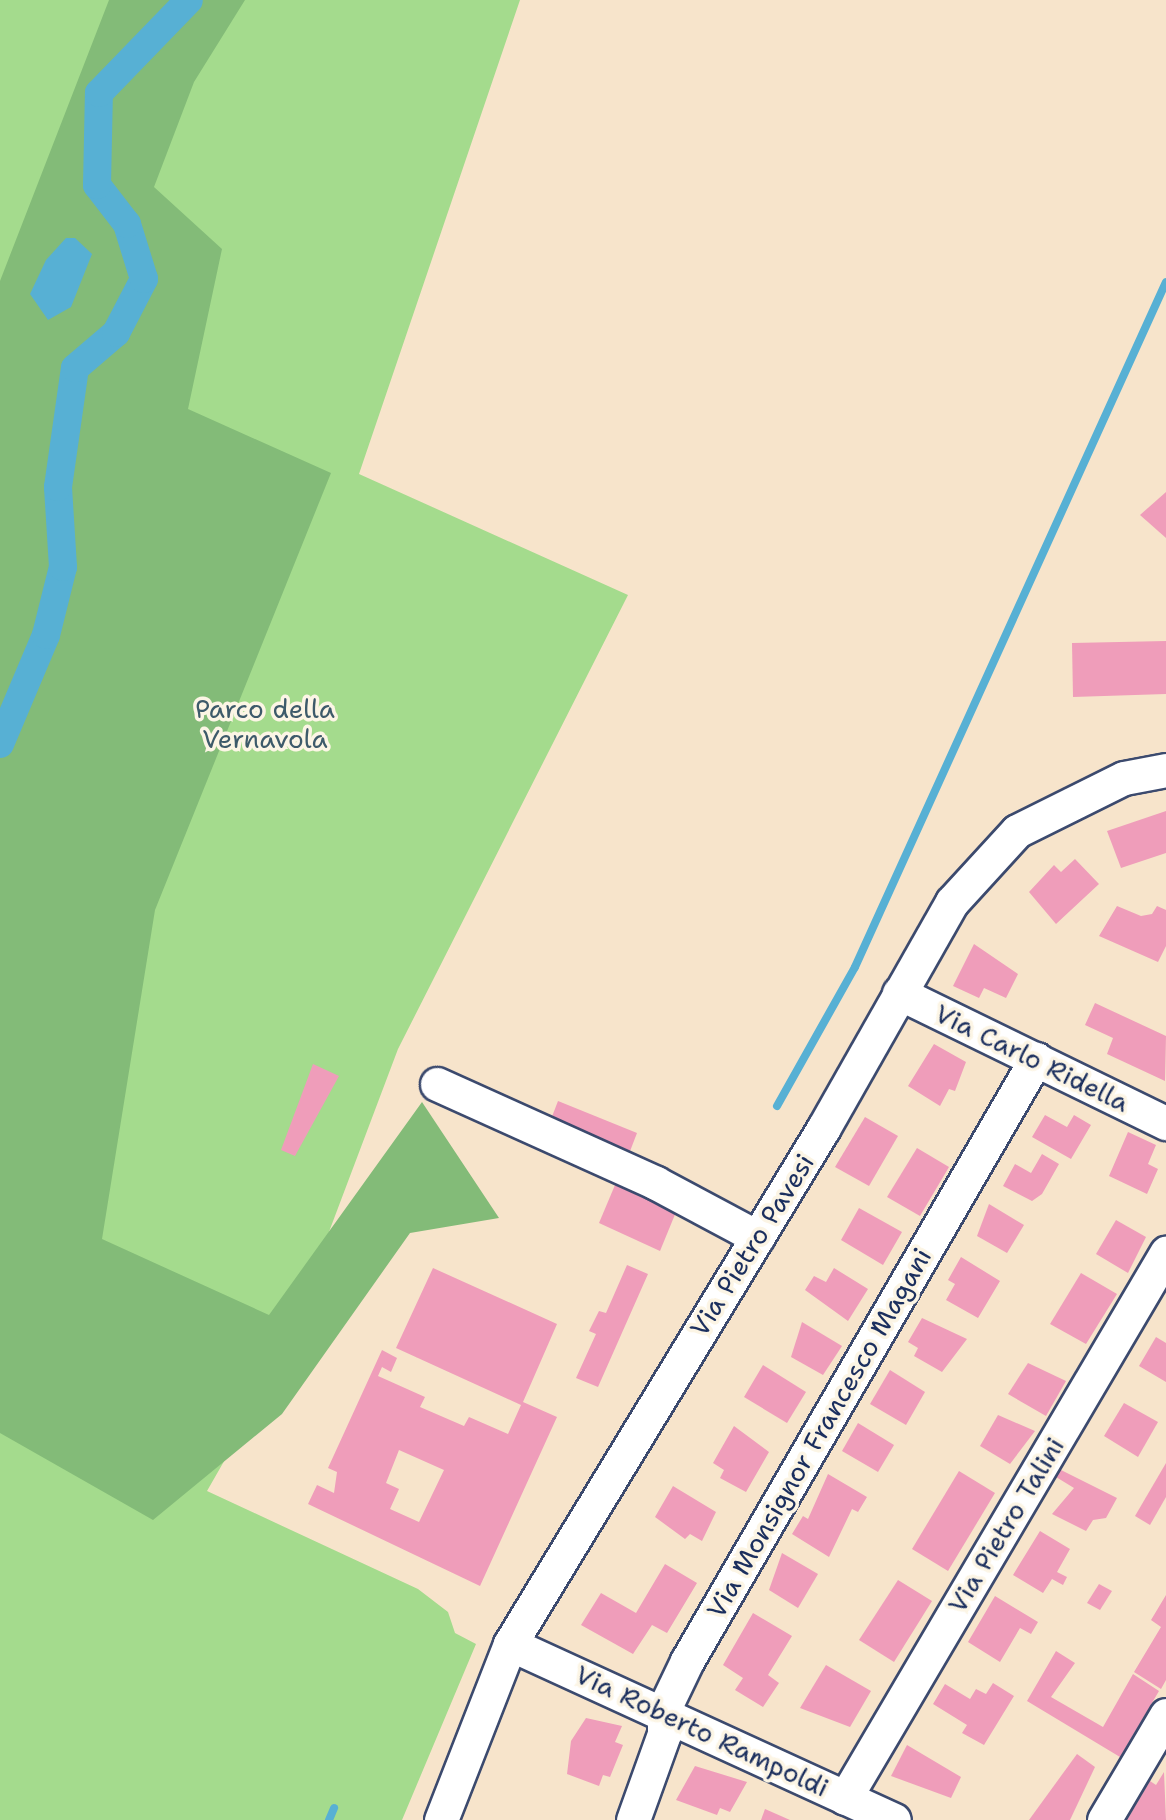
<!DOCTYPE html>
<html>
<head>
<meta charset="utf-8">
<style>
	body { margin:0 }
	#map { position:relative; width:1166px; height:1820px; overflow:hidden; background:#f7e4cb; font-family:"Shantell Sans",sans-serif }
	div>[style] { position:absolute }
	.green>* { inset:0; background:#a4db8d }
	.forest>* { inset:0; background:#83bb78 }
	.water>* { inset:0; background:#57b0d4 }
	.stream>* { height:8px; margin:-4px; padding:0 4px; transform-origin:4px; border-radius:4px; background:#57b0d4 }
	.canal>* { height:28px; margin:-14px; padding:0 14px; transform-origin:14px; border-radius:14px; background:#57b0d4 }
	.building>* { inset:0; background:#ef9dba }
	.roads { filter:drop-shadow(2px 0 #3c4a6e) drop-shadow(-2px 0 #3c4a6e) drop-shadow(0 2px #3c4a6e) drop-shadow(0 -2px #3c4a6e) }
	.minor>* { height:33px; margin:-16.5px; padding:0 16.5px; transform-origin:16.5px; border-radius:16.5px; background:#fff }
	span { translate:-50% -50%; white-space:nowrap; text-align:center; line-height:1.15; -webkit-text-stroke:7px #fcf5e5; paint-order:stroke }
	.park-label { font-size:26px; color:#3d5a6a }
	.street-label { font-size:26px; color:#1b2f5e }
</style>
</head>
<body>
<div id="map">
	<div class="green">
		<div style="clip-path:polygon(0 0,520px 0,359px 474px,628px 595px,398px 1049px,278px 1367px,207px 1491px,418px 1589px,448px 1612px,455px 1633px,476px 1644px,402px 1820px,0 1820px)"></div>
	</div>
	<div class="forest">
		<div style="clip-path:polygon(109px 0,245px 0,194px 82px,154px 187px,222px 249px,188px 409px,331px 473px,155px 910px,102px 1239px,269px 1315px,422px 1102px,499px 1218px,410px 1233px,282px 1414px,153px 1520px,0 1433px,0 281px)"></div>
	</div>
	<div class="water">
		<div style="clip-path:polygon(66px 238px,75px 238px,92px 254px,71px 307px,48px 320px,30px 294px,46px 260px)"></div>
	</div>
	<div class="stream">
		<div style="left:777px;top:1106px;width:159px;rotate:-60.7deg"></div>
		<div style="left:855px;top:967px;width:752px;rotate:-65.58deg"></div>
		<div style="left:329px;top:1820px;width:13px;rotate:-67deg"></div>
	</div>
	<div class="canal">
		<div style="left:0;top:744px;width:118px;rotate:-67.1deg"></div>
		<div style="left:46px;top:635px;width:70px;rotate:-76deg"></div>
		<div style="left:63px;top:567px;width:80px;rotate:-93.6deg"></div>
		<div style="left:58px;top:487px;width:120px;rotate:-81.9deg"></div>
		<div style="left:75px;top:368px;width:54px;rotate:-40.5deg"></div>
		<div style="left:116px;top:333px;width:61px;rotate:-62.6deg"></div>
		<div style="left:144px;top:279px;width:58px;rotate:-107.2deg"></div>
		<div style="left:127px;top:224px;width:49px;rotate:-127.6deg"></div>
		<div style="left:97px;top:185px;width:92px;rotate:-88.8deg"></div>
		<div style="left:99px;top:93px;width:129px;rotate:-45.9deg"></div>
	</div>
	<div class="building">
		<div style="clip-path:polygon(1166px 492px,1166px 538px,1140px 515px)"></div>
		<div style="clip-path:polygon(1166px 641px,1166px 694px,1073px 697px,1072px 643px)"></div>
		<div style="clip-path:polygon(1166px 811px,1166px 853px,1121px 868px,1107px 831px)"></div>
		<div style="clip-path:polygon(1075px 859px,1099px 884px,1056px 924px,1029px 892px,1054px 865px,1061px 872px)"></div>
		<div style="clip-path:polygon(1117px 906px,1141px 916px,1152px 914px,1157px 906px,1166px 910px,1166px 946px,1158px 962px,1099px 936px)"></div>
		<div style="clip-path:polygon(974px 944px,1018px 974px,1006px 998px,984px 988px,979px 998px,953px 986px)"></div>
		<div style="clip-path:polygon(1095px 1003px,1166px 1036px,1165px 1081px,1107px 1054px,1113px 1038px,1085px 1025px)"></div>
		<div style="clip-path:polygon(934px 1044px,966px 1062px,955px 1091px,949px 1089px,940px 1106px,908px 1086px)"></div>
		<div style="clip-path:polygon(313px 1064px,339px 1076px,295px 1156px,281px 1150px)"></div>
		<div style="clip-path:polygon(558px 1101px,637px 1133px,627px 1159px,548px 1127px)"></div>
		<div style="clip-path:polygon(1045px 1115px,1067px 1127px,1074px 1115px,1091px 1125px,1071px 1159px,1032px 1137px)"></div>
		<div style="clip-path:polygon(865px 1117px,898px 1136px,869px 1186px,835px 1167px)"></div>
		<div style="clip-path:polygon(1128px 1132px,1156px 1145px,1148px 1164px,1158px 1169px,1147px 1194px,1109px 1176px)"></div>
		<div style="clip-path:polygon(917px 1148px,949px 1167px,920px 1216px,887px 1197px)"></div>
		<div style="clip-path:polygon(1042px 1154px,1059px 1164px,1042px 1194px,1032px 1201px,1003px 1186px,1015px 1164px,1031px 1173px)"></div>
		<div style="clip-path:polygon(615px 1185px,676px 1212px,660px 1251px,599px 1223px)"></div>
		<div style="clip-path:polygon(989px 1204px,1024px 1225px,1007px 1253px,977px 1236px)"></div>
		<div style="clip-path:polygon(859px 1208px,902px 1232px,883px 1265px,841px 1240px)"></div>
		<div style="clip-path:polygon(1116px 1220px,1146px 1237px,1128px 1273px,1096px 1254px)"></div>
		<div style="clip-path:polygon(961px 1257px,1000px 1281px,978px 1318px,946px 1300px,955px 1284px,948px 1280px)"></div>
		<div style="clip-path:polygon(627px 1265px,648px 1274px,598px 1387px,576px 1378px,596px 1334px,589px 1331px,599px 1311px,606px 1313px)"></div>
		<div style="clip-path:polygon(evenodd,433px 1268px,557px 1324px,523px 1402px,557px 1417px,480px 1586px,308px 1504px,317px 1485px,334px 1493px,337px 1472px,328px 1468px,382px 1350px,397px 1358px,391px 1372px,382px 1367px,378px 1376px,425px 1397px,420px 1407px,464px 1426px,469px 1417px,508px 1434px,521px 1405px,396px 1348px,433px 1268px,399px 1450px,444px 1470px,419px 1522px,390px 1509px,399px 1489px,386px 1483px,399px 1450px)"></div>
		<div style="clip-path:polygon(834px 1268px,868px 1289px,848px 1321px,805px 1290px,814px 1276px,826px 1282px)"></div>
		<div style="clip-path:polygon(1081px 1273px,1117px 1294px,1086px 1344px,1050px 1324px)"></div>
		<div style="clip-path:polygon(922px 1318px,967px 1339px,942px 1372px,914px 1356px,918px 1348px,908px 1342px)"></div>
		<div style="clip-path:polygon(802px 1322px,842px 1346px,823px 1375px,791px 1357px)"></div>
		<div style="clip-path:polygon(1156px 1337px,1166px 1343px,1166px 1382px,1139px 1366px)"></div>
		<div style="clip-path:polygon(1028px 1363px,1066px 1381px,1046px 1416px,1008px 1394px)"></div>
		<div style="clip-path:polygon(763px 1365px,806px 1392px,787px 1423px,744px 1397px)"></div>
		<div style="clip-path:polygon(890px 1370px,925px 1392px,906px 1425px,870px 1404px)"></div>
		<div style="clip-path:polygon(1124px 1403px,1158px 1422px,1138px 1457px,1104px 1436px)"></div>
		<div style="clip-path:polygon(998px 1415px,1035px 1431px,1010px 1464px,980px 1446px)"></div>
		<div style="clip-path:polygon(858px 1423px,894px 1445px,878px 1472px,842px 1451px)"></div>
		<div style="clip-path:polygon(734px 1426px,769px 1452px,746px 1492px,720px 1478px,724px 1470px,713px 1463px)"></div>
		<div style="clip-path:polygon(1166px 1463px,1166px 1497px,1150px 1525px,1135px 1516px)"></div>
		<div style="clip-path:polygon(1061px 1470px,1117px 1498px,1106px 1518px,1093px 1520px,1086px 1531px,1052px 1514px,1074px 1488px,1056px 1477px)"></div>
		<div style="clip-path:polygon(959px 1471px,995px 1493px,948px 1571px,912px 1549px)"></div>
		<div style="clip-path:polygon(828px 1474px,867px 1497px,858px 1512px,852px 1509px,829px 1557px,792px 1534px,803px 1516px,808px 1519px)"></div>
		<div style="clip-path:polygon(673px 1486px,716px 1512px,702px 1541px,690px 1534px,685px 1539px,655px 1517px)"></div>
		<div style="clip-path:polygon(1040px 1531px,1070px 1549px,1057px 1572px,1067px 1577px,1063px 1585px,1052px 1579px,1043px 1593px,1013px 1575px)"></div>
		<div style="clip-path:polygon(782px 1553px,818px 1574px,798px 1608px,769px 1590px)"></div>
		<div style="clip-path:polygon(665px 1564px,697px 1583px,667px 1633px,652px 1625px,633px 1654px,581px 1625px,601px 1593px,636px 1613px)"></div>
		<div style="clip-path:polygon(898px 1580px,932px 1601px,894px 1662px,859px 1640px)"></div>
		<div style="clip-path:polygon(1099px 1584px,1112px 1591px,1100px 1610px,1087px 1603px)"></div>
		<div style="clip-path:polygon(1166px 1595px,1166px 1680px,1161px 1689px,1134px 1672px,1161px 1627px,1151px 1620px)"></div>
		<div style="clip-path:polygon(995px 1596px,1038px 1622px,1031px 1634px,1020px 1628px,1000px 1662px,968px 1642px)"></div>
		<div style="clip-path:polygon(753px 1613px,792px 1636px,768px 1675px,779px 1683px,763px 1707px,735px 1690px,743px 1678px,723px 1665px)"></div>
		<div style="clip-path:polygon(1056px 1651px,1075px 1663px,1051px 1697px,1103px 1727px,1133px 1674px,1159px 1691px,1120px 1757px,1027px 1701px)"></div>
		<div style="clip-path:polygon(826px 1665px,871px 1691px,850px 1727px,800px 1708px)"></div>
		<div style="clip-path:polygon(993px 1683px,1014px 1696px,984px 1745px,962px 1733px,967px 1725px,933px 1704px,945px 1684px,970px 1699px,976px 1689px,986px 1694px)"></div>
		<div style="clip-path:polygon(586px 1718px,622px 1726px,615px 1742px,623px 1745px,610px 1777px,603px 1775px,599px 1786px,567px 1774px,571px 1741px)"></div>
		<div style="clip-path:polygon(907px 1745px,961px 1777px,951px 1798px,891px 1776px)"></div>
		<div style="clip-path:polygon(1077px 1754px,1095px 1767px,1070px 1820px,1029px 1820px)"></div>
		<div style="clip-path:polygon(695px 1766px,747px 1782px,730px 1812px,720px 1808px,717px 1815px,676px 1800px)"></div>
		<div style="clip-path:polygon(1164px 1772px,1166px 1820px,1127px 1820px,1150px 1781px,1156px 1785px)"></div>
		<div style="clip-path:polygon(765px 1809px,790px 1820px,761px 1820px)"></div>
	</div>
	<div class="roads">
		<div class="minor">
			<div style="left:899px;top:993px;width:297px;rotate:26deg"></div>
			<div style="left:437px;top:1084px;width:240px;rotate:24.3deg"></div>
			<div style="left:656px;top:1183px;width:115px;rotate:28.1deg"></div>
			<div style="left:510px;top:1644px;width:422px;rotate:24.6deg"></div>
			<div style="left:845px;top:1798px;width:633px;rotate:-59.5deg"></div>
			<div style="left:441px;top:1820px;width:189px;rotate:-68.6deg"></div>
			<div style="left:510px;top:1644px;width:603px;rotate:-58.71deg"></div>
			<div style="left:823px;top:1129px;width:261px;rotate:-60.4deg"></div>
			<div style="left:952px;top:902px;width:96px;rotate:-47.5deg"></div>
			<div style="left:1017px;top:831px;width:119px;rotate:-26.4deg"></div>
			<div style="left:1124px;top:778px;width:43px;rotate:-10.8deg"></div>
			<div style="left:633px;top:1820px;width:91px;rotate:-70.2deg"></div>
			<div style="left:664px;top:1734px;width:25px;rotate:-90deg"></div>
			<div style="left:664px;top:1709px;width:53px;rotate:-64.4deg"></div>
			<div style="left:687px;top:1661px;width:696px;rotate:-59.9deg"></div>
			<div style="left:1104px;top:1820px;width:122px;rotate:-59.4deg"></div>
		</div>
	</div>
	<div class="park-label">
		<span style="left:265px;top:724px">Parco della<br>Vernavola</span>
	</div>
	<div class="street-label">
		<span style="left:1032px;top:1058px;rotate:26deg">Via Carlo Ridella</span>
		<span style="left:752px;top:1245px;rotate:-58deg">Via Pietro Pavesi</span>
		<span style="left:819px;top:1433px;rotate:-60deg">Via Monsignor Francesco Magani</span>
		<span style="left:1006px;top:1525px;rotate:-59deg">Via Pietro Talini</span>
		<span style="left:702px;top:1731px;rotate:25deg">Via Roberto Rampoldi</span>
	</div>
</div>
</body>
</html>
